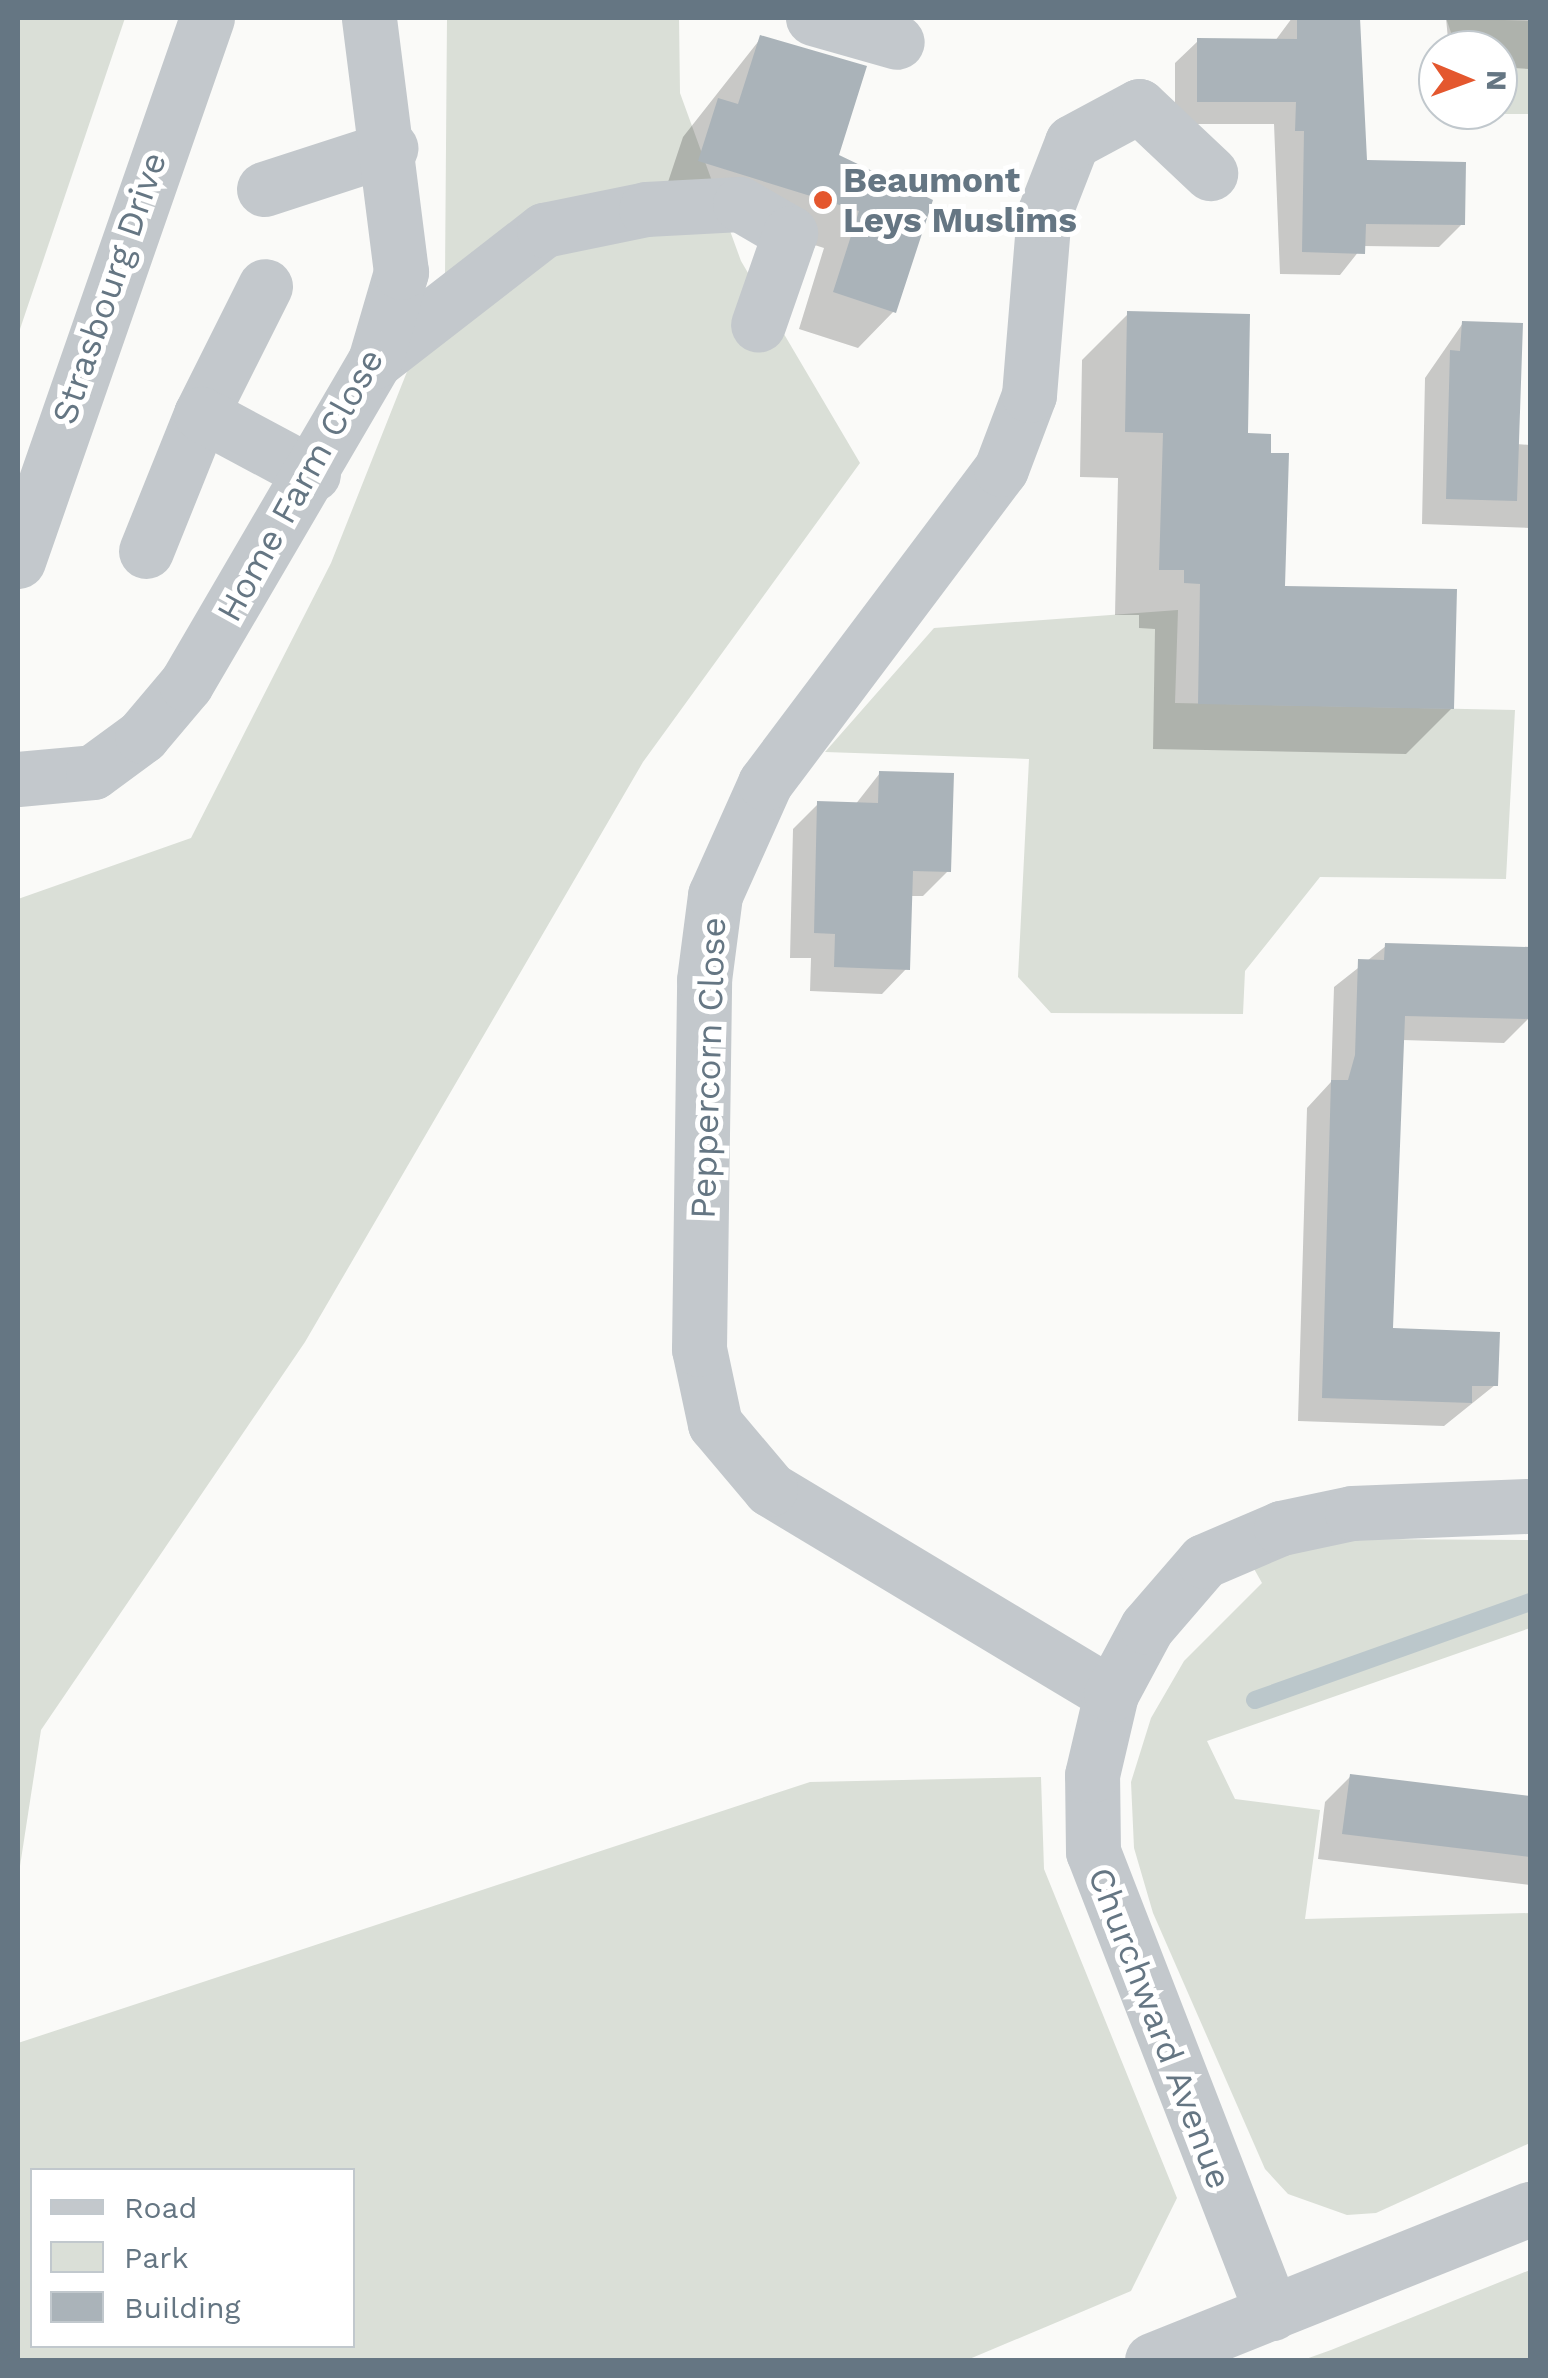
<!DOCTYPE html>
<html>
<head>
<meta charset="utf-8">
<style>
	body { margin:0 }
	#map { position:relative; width:1548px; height:2378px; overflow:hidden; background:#fafaf8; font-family:"Work Sans",sans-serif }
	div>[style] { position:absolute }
	.green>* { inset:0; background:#dadfd7 }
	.shadow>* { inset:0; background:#0003 }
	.stream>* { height:18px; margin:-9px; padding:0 9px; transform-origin:9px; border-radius:9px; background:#bbc7cb }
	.building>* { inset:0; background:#aab3b9 }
	.minor>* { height:55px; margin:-27.5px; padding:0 27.5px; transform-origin:27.5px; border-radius:27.5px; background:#c3c8cc }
	.dots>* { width:28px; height:28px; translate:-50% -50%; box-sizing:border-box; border:5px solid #fff; border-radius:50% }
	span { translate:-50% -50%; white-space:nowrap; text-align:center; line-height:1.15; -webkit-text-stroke:10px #fff; paint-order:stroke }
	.poi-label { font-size:35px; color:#657683; font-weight:700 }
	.left { translate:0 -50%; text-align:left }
	.street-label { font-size:35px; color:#657683 }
	.frame { position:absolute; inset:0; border:20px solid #657683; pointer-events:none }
	.legend { position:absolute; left:30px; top:2168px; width:325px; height:180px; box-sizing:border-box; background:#fff; border:2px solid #c1c8cd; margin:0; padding:12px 18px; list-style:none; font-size:30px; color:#657683 }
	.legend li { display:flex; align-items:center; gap:20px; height:50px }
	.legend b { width:50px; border:2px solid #c1c8cd }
	.north { position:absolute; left:1418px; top:30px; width:100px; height:100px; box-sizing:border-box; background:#fff; border:2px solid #c1c8cd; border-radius:50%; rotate:91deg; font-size:28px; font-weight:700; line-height:40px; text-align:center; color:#657683 }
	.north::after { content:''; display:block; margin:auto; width:35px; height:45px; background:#e4572e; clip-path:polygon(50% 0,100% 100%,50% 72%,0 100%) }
</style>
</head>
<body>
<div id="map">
	<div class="green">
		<div style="clip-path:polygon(18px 18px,125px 18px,18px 335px)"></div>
		<div style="clip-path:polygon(447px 18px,679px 18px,680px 93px,741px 261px,860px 463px,643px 762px,305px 1342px,41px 1730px,18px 1879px,18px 899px,191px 838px,331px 563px,445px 276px)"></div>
		<div style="clip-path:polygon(1446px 18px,1530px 21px,1530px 114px,1470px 114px,1498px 110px,1498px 50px,1457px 50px)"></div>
		<div style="clip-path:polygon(1178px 610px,1175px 703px,1515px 710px,1506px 879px,1320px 877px,1245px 971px,1243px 1014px,1051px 1013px,1018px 977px,1029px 759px,825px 752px,934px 628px)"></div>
		<div style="clip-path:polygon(1360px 1539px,1530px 1540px,1530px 1628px,1207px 1741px,1235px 1799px,1320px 1810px,1305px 1919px,1530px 1913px,1530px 2143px,1376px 2213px,1347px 2215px,1288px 2194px,1265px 2169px,1153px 1913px,1134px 1848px,1131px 1782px,1151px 1718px,1184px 1661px,1262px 1583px,1253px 1567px,1282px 1552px)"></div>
		<div style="clip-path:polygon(evenodd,1041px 1777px,1044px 1869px,1177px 2198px,1131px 2291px,967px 2360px,18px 2360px,18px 2043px,810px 1782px,1041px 1777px,32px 2170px,352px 2170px,352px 2346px,32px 2346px,32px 2170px)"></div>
		<div style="clip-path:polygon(1530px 2270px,1530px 2360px,1303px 2360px,1331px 2350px)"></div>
	</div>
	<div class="shadow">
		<div style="clip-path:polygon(1292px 18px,1358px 18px,1365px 162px,1462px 224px,1439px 247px,1363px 246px,1340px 275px,1280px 274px,1274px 124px,1175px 124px,1175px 63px,1198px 41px,1275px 41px)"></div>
		<div style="clip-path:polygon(1446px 18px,1530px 18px,1530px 69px,1498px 67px,1498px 50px,1449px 50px)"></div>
		<div style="clip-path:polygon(761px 38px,836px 156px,930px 202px,894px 311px,858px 348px,799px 329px,824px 248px,663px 197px,683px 137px)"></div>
		<div style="clip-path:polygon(1128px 314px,1245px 436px,1283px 588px,1452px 708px,1406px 754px,1153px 749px,1155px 629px,1139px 628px,1139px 615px,1115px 615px,1118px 478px,1080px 477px,1082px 360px)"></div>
		<div style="clip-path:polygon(1463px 323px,1516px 444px,1530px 445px,1530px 528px,1422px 524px,1425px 378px)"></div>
		<div style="clip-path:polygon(880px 773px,948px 871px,923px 896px,910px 896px,907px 968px,882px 994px,810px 991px,811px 958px,790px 958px,793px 829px,818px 804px,855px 805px)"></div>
		<div style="clip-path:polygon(1386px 946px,1530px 949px,1529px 1018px,1504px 1043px,1402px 1040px,1391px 1330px,1495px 1385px,1444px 1426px,1298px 1421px,1307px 1108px,1331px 1082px,1334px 987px)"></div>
		<div style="clip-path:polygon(1351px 1776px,1530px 1799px,1530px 1885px,1318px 1859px,1325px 1802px)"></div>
	</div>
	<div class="stream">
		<div style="left:1255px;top:1700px;width:292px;rotate:-19.6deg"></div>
	</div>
	<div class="building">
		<div style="clip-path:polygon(1297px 18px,1360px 18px,1367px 160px,1466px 162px,1465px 225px,1366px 224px,1365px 254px,1302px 252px,1304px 131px,1295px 131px,1296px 102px,1197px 102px,1197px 38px,1297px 39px)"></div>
		<div style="clip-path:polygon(760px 35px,867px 66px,839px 155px,933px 200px,896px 313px,833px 292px,859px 211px,698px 161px,718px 98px,738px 104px)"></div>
		<div style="clip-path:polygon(1127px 311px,1250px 314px,1248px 433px,1271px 434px,1271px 453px,1289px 453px,1285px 586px,1457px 589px,1454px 709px,1198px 704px,1200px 584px,1184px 583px,1184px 570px,1159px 570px,1163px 433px,1125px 432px)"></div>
		<div style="clip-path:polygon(1462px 321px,1523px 323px,1517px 501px,1446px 499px,1450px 350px,1460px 351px)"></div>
		<div style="clip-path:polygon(879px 771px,954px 773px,951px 872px,913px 871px,910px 970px,834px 967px,835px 934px,814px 933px,817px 801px,878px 803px)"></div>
		<div style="clip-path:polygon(1385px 943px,1530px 947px,1530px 1019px,1405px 1016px,1393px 1328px,1500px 1332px,1498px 1386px,1472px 1386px,1472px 1403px,1322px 1398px,1331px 1080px,1348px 1080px,1355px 1055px,1358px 959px,1384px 960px)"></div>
		<div style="clip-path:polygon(1350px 1774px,1530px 1796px,1530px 1857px,1342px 1834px)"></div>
	</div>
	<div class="minor">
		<div style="left:813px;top:18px;width:87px;rotate:15.9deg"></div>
		<div style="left:264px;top:189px;width:133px;rotate:-18deg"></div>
		<div style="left:375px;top:361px;width:214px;rotate:-37.8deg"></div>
		<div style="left:544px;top:230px;width:104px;rotate:-11.6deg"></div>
		<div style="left:646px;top:209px;width:94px;rotate:-3deg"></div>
		<div style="left:740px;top:204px;width:58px;rotate:30.1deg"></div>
		<div style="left:790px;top:233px;width:97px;rotate:109.2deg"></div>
		<div style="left:201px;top:414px;width:143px;rotate:-63.4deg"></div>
		<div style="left:146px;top:551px;width:148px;rotate:-68.1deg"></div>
		<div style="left:201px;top:414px;width:127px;rotate:28.2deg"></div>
		<div style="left:18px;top:561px;width:575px;rotate:-70.81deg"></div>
		<div style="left:18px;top:779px;width:75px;rotate:-5.3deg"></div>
		<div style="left:93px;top:772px;width:61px;rotate:-36.3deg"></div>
		<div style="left:142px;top:736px;width:68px;rotate:-49.8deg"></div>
		<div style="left:186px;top:684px;width:374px;rotate:-59.7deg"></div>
		<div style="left:375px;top:361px;width:93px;rotate:-73.7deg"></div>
		<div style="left:401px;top:272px;width:256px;rotate:-97.2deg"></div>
		<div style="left:1111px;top:1694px;width:398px;rotate:-149deg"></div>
		<div style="left:770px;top:1489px;width:85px;rotate:-130.2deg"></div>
		<div style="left:715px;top:1424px;width:77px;rotate:-102deg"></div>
		<div style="left:699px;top:1349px;width:369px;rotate:-89.2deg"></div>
		<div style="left:704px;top:980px;width:86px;rotate:-82.6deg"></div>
		<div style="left:715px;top:895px;width:123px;rotate:-65.9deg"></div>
		<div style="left:765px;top:783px;width:393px;rotate:-53.1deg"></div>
		<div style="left:1001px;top:469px;width:79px;rotate:-69.3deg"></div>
		<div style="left:1029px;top:395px;width:182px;rotate:-85.3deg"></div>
		<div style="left:1044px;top:214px;width:77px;rotate:-68.7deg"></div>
		<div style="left:1072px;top:142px;width:76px;rotate:-28.2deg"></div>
		<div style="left:1139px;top:106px;width:98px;rotate:43.3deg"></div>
		<div style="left:1272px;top:2313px;width:495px;rotate:-111.2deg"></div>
		<div style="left:1093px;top:1852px;width:77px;rotate:-90.7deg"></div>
		<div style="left:1092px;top:1775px;width:83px;rotate:-76.8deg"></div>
		<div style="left:1111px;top:1694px;width:76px;rotate:-61.8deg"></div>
		<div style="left:1147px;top:1627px;width:87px;rotate:-49.2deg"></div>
		<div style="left:1204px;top:1561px;width:84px;rotate:-23.2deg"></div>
		<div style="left:1281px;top:1528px;width:73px;rotate:-11.9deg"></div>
		<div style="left:1352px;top:1513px;width:178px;rotate:-2.3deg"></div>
		<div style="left:1152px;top:2360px;width:407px;rotate:-21.8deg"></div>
	</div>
	<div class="dots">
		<div style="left:823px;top:200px;background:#e4572e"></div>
	</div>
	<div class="poi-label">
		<span class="left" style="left:843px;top:200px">Beaumont<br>Leys Muslims</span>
	</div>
	<div class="street-label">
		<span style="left:109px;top:288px;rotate:-71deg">Strasbourg Drive</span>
		<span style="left:300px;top:485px;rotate:-61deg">Home Farm Close</span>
		<span style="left:708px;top:1068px;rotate:-88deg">Peppercorn Close</span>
		<span style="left:1160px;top:2028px;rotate:69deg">Churchward Avenue</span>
	</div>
	<div class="frame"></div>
	<ul class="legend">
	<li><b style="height:12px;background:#c3c8cc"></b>Road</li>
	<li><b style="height:28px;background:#dadfd7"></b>Park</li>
	<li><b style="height:28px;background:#aab3b9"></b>Building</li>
	</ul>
	<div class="north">N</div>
</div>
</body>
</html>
